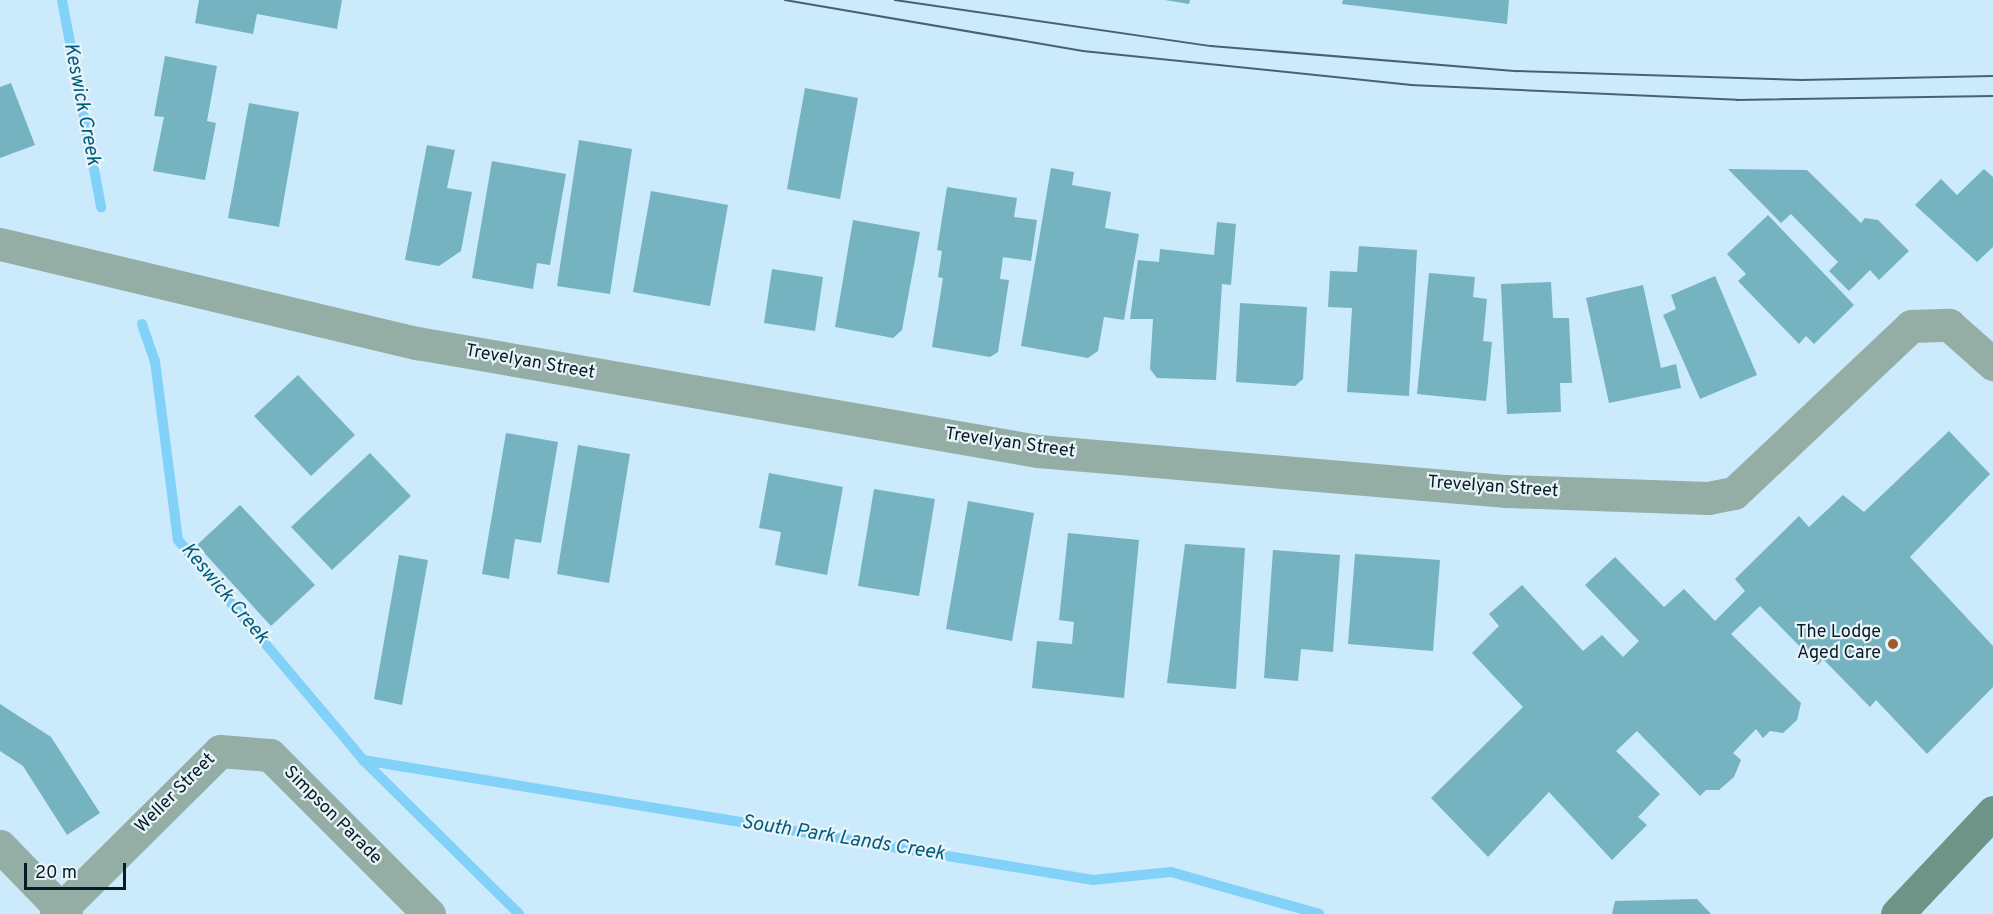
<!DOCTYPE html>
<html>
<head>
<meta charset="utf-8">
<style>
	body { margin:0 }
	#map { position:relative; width:1993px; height:914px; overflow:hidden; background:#cbeafb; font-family:Overpass,sans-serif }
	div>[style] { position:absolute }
	.stream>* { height:10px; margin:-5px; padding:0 5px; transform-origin:5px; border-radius:5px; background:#81d1f9 }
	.building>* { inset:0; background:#75b3c0 }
	.street>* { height:33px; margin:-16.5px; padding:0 16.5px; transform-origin:16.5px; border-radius:16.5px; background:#95aea5 }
	.secondary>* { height:33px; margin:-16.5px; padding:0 16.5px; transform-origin:16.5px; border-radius:16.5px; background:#6e9387 }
	.tram>* { height:1.5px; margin:-0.75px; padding:0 0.75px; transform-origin:0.75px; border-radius:0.75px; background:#49616e }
	.dots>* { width:16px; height:16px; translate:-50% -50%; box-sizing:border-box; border:3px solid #e9f4f9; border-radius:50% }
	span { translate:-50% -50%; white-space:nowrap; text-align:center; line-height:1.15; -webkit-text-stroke:4.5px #e9f4f9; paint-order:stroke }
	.street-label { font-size:18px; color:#061b25 }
	.poi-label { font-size:18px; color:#061b25 }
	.right { translate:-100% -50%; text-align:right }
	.water-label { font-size:20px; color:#005c7d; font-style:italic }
	.scale { position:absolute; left:24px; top:863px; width:102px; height:27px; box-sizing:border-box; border:3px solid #061b25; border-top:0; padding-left:8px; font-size:18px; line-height:21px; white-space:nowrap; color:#061b25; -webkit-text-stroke:4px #e9f4f9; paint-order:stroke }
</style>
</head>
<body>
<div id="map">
	<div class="stream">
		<div style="left:62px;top:0;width:211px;rotate:79.3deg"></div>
		<div style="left:142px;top:324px;width:39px;rotate:71deg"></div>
		<div style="left:155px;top:361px;width:180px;rotate:82.7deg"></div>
		<div style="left:178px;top:540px;width:287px;rotate:49.9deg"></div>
		<div style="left:363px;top:760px;width:219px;rotate:44.6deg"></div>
		<div style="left:363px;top:760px;width:740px;rotate:9.33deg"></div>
		<div style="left:1093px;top:880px;width:78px;rotate:-5.9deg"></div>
		<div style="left:1171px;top:872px;width:154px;rotate:15.8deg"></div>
	</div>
	<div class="building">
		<div style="clip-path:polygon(199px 0,342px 0,337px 29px,257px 14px,253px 34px,195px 23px)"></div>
		<div style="clip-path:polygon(1165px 0,1190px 0,1189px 4px)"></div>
		<div style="clip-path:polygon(1343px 0,1509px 0,1507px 24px,1342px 4px)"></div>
		<div style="clip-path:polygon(165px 56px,217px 66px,207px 121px,216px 123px,205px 180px,153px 171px,164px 117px,154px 116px)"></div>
		<div style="clip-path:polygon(11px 83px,35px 145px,0 158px,0 87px)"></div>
		<div style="clip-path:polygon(805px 88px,858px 98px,840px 199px,787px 189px)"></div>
		<div style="clip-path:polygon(249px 103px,299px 112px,279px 227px,228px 218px)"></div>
		<div style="clip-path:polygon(579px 140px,632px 149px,610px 294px,557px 286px)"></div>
		<div style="clip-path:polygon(427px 145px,455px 150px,447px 188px,472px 192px,461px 251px,439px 266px,405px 260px)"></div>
		<div style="clip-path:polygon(492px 161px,566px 174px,550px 265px,537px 263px,533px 289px,472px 278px)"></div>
		<div style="clip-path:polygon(1051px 168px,1074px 172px,1072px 185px,1111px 192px,1105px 228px,1139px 234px,1124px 320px,1104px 317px,1098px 351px,1088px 358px,1021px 346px)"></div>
		<div style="clip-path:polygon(1728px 169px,1807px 170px,1861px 223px,1865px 218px,1878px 220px,1909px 251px,1879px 280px,1870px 270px,1849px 291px,1829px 271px,1838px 262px,1791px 214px,1781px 223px)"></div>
		<div style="clip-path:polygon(1984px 169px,1993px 177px,1993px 247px,1977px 262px,1915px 205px,1941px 179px,1957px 195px)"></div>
		<div style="clip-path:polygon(947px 187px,1017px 198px,1014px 217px,1037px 220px,1031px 261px,1003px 257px,1000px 279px,1009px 280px,998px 352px,990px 357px,932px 347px,943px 278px,938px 277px,942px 251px,937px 250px)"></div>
		<div style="clip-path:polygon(651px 191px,728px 205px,710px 306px,633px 292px)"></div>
		<div style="clip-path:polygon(1768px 215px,1854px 305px,1814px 344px,1806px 336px,1799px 344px,1738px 281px,1746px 274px,1727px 254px)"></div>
		<div style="clip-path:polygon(853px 220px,920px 232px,902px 330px,893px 338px,835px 327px)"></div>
		<div style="clip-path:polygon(1217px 222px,1236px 224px,1231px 285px,1222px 284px,1216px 380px,1157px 378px,1150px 369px,1153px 319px,1130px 319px,1138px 260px,1159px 262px,1160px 249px,1214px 255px)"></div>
		<div style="clip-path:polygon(1359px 246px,1417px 250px,1409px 396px,1347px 392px,1352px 308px,1328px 307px,1330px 271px,1357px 272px)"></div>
		<div style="clip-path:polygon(772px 269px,823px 277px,815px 331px,764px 323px)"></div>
		<div style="clip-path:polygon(1429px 273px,1475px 277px,1473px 297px,1487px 299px,1483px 341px,1492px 342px,1486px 401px,1417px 394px)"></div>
		<div style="clip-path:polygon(1715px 276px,1757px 375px,1700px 399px,1663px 315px,1676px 309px,1671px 295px)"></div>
		<div style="clip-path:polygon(1551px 282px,1553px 318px,1569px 318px,1572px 383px,1560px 383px,1561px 412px,1507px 414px,1501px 284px)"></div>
		<div style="clip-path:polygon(1643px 285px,1661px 368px,1676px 364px,1681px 388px,1609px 403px,1586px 298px)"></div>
		<div style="clip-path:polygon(1240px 303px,1307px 307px,1303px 379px,1295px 386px,1236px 382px)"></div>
		<div style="clip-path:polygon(298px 375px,355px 435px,311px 476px,254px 416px)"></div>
		<div style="clip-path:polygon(1949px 431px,1990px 474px,1910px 557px,1993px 646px,1993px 687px,1927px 754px,1876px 700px,1870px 707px,1823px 659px,1818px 665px,1760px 606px,1731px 634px,1801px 703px,1797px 720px,1783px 733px,1770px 731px,1763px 738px,1756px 729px,1733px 753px,1741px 760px,1734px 777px,1719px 790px,1706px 790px,1700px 796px,1637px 731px,1616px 751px,1660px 794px,1638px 817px,1647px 825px,1612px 860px,1549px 792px,1488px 857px,1431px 798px,1523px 707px,1472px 653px,1499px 626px,1489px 614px,1522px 585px,1583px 651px,1602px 635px,1623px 657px,1639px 641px,1585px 585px,1615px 557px,1664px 607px,1684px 589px,1715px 621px,1745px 591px,1735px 579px,1799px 516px,1809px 527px,1843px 495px,1864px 512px)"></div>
		<div style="clip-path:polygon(506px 433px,558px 442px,541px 543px,515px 539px,509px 579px,482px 574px)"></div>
		<div style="clip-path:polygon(578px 445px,630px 454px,609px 583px,557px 574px)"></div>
		<div style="clip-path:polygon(370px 453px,411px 496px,332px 570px,291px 527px)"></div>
		<div style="clip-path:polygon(769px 473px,843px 487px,827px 575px,775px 565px,781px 532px,759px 528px)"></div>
		<div style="clip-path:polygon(874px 489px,935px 499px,919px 596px,858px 586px)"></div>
		<div style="clip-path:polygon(968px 501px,1034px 513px,1012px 641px,946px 629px)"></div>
		<div style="clip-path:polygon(240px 505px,315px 585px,271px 626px,197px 545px)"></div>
		<div style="clip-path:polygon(1068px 533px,1139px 540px,1124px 698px,1032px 688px,1037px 641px,1072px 644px,1074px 622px,1059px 620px)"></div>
		<div style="clip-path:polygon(1185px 544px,1245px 548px,1236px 689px,1167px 683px)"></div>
		<div style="clip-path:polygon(1273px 550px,1340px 555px,1333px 652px,1301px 649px,1298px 681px,1264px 678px)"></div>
		<div style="clip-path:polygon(1355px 554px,1440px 560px,1433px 651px,1348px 644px)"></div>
		<div style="clip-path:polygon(399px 555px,428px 560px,402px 705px,374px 699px)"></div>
		<div style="clip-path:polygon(0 704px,51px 737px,100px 813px,67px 835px,23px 766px,0 751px)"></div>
		<div style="clip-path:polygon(1697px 899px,1711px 914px,1612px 914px,1615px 901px)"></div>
	</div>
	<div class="street">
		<div style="left:0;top:244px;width:429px;rotate:13.4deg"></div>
		<div style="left:417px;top:343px;width:630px;rotate:9.87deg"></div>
		<div style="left:1038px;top:451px;width:470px;rotate:4.9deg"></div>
		<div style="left:1506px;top:491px;width:202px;rotate:2deg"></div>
		<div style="left:1708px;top:498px;width:26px;rotate:-11deg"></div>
		<div style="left:1734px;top:493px;width:243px;rotate:-43.3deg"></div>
		<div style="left:1911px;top:326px;width:38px;rotate:-2deg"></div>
		<div style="left:1949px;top:325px;width:59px;rotate:41.6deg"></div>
		<div style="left:0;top:846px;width:95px;rotate:45.9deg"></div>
		<div style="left:56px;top:914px;width:231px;rotate:-44.8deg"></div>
		<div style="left:220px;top:751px;width:50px;rotate:4.6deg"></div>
		<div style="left:270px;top:755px;width:225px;rotate:45deg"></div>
	</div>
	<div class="secondary">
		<div style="left:1897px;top:914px;width:140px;rotate:-46.7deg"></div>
	</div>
	<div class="tram">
		<div style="left:785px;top:0;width:302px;rotate:9.7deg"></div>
		<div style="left:1083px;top:51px;width:330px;rotate:5.9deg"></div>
		<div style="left:1411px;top:85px;width:326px;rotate:2.6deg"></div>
		<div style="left:1737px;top:100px;width:256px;rotate:-0.9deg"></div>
		<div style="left:895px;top:0;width:319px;rotate:8.3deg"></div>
		<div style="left:1211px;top:46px;width:307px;rotate:4.7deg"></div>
		<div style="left:1517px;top:71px;width:284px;rotate:1.8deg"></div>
		<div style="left:1801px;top:80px;width:192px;rotate:-1.2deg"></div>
	</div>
	<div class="dots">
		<div style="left:1893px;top:644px;background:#9e5a2d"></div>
	</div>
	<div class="street-label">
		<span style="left:530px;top:363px;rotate:10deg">Trevelyan Street</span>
		<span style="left:1010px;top:444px;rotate:8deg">Trevelyan Street</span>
		<span style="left:1493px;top:488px;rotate:4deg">Trevelyan Street</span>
		<span style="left:176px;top:794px;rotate:-45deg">Weller Street</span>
		<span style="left:332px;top:816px;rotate:45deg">Simpson Parade</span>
	</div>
	<div class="poi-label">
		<span class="right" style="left:1881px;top:644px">The Lodge<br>Aged Care</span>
	</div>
	<div class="water-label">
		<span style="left:81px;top:104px;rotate:79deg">Keswick Creek</span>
		<span style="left:224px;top:594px;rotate:50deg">Keswick Creek</span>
		<span style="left:843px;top:839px;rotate:9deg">South Park Lands Creek</span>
	</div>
	<div class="scale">20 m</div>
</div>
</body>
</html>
